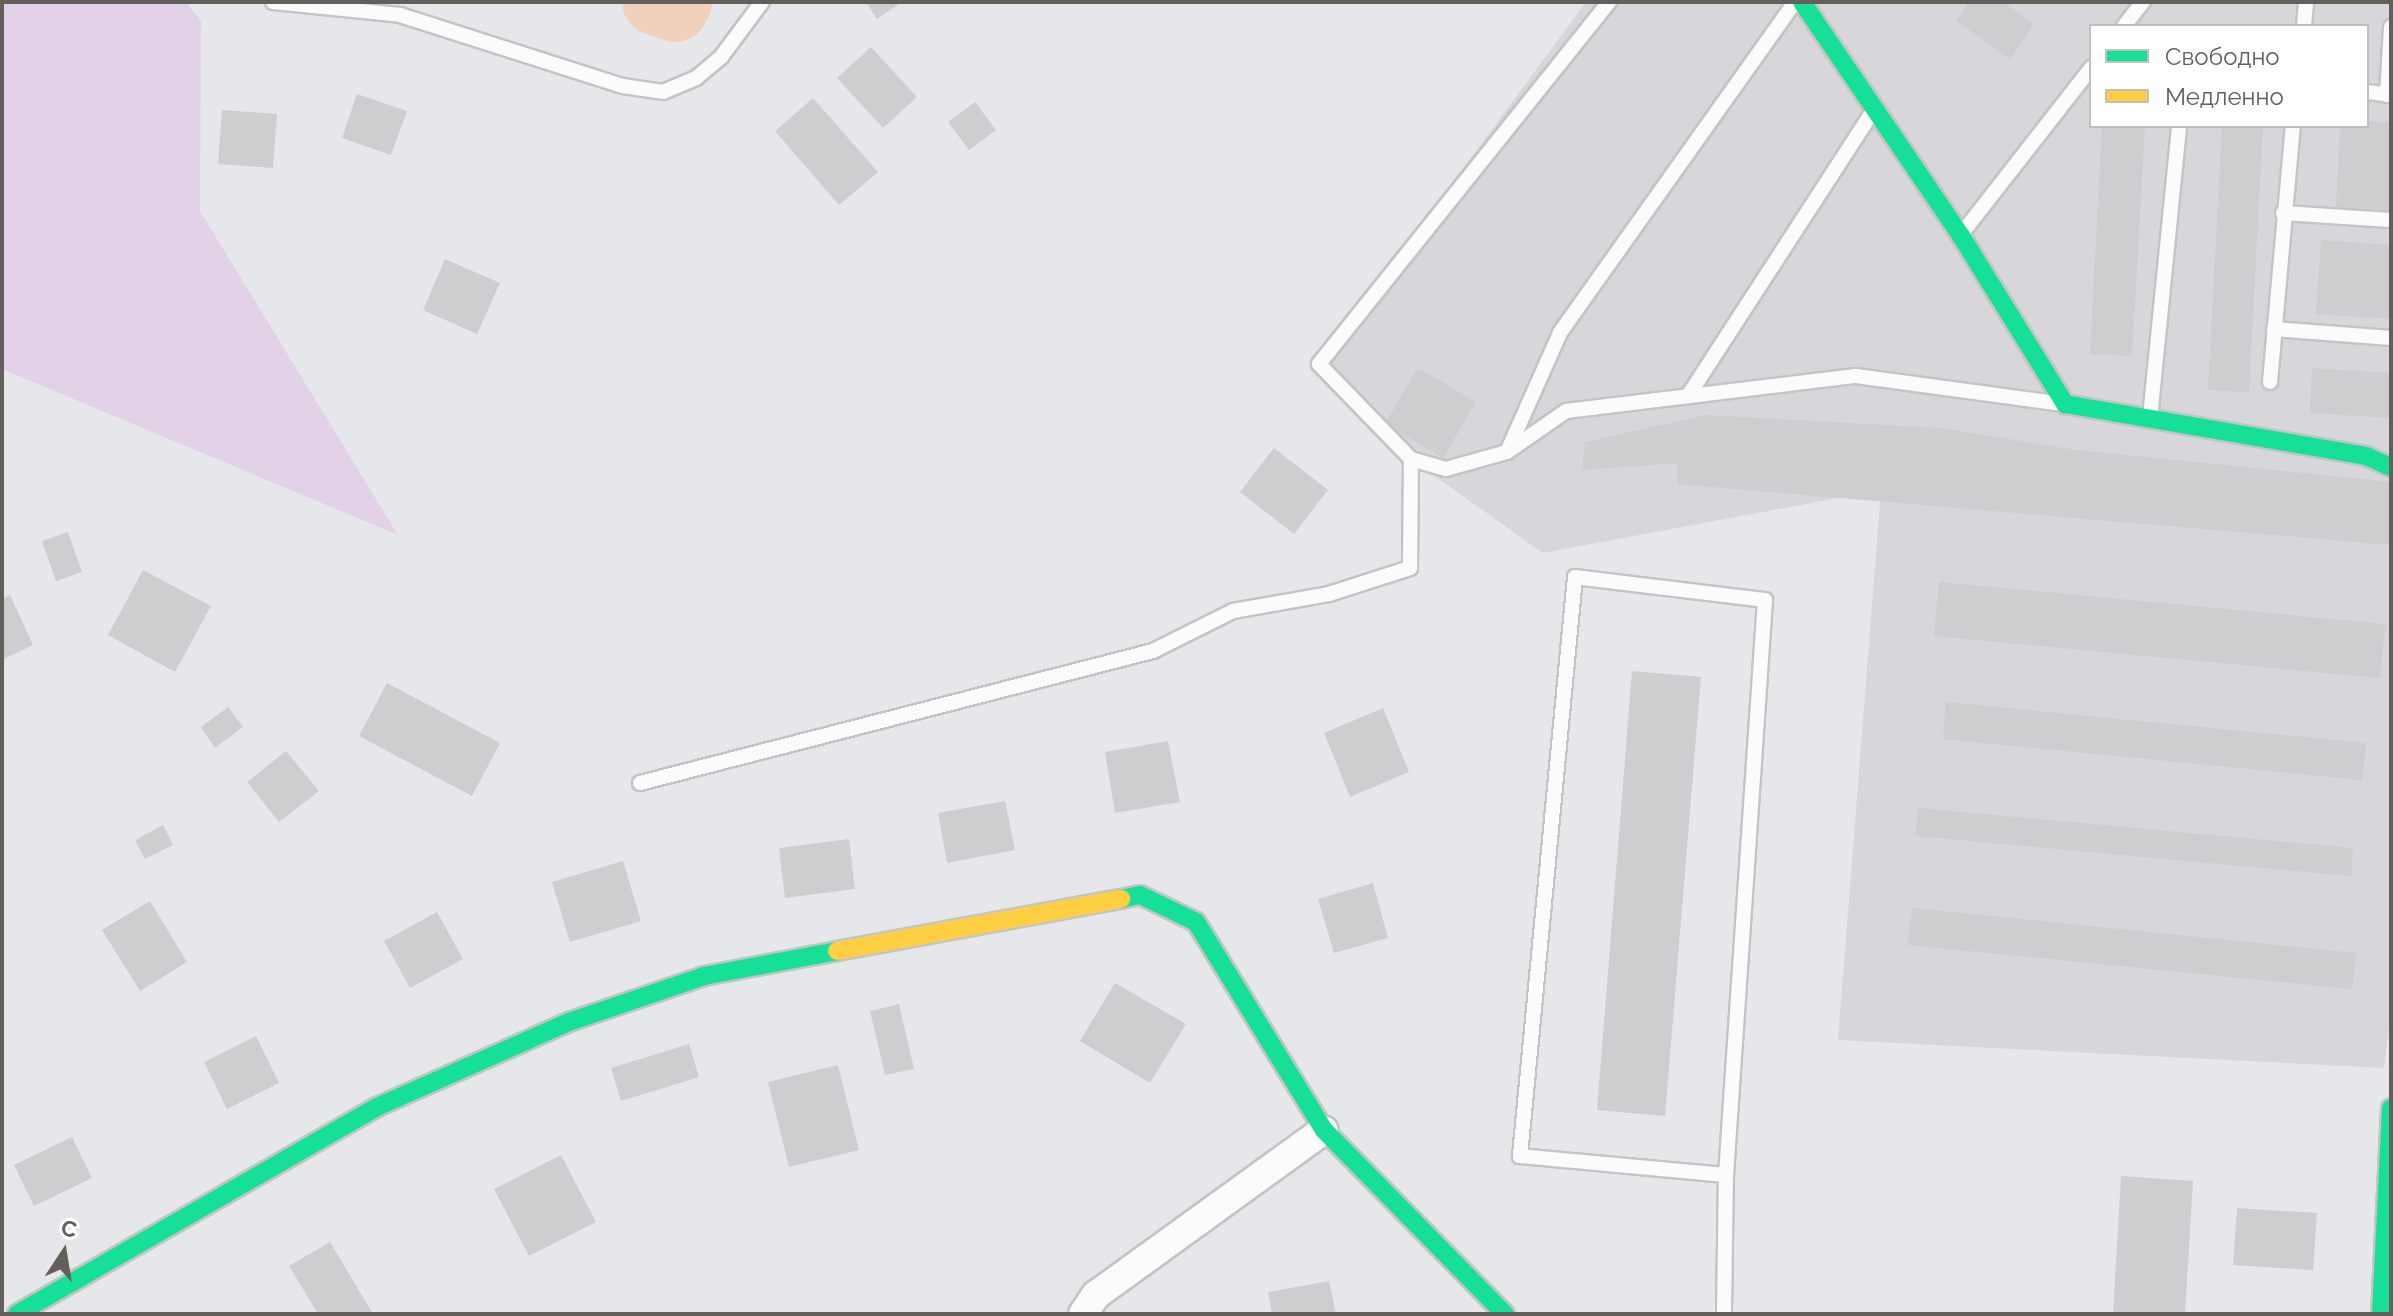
<!DOCTYPE html>
<html>
<head>
<meta charset="utf-8">
<style>
	body { margin:0 }
	#map { position:relative; width:2393px; height:1316px; overflow:hidden; background:#e5e7eb; font-family:Raleway,sans-serif }
	div>[style] { position:absolute }
	.industrial>* { inset:0; background:#d6d6db }
	.green>* { inset:0; background:#e3d2e7 }
	.river>* { height:66px; margin:-33px; padding:0 33px; transform-origin:33px; border-radius:33px; background:#f2d1bc }
	.building>* { inset:0; background:#ceced1 }
	.roads { filter:drop-shadow(2px 0 #c4c4c4) drop-shadow(-2px 0 #c4c4c4) drop-shadow(0 2px #c4c4c4) drop-shadow(0 -2px #c4c4c4) }
	.lane>* { height:14px; margin:-7px; padding:0 7px; transform-origin:7px; border-radius:7px; background:#fbfbfc }
	.street>* { height:28px; margin:-14px; padding:0 14px; transform-origin:14px; border-radius:14px; background:#fbfbfc }
	.fast>* { height:18px; margin:-9px; padding:0 9px; transform-origin:9px; border-radius:9px; background:#16e098 }
	.slow>* { height:18px; margin:-9px; padding:0 9px; transform-origin:9px; border-radius:9px; background:#ffcf43 }
	span { translate:-50% -50%; white-space:nowrap; text-align:center; line-height:1.15; -webkit-text-stroke:7px #fff; paint-order:stroke }
	.frame { position:absolute; inset:0; border:4px solid #635f5b; pointer-events:none }
	.legend { position:absolute; left:2089px; top:24px; width:280px; height:104px; box-sizing:border-box; background:#fff; border:2px solid #c1bfbd; margin:0; padding:10px 14px; list-style:none; font-size:24px; color:#635f5b }
	.legend li { display:flex; align-items:center; gap:16px; height:40px }
	.legend b { width:40px; border:2px solid #c1bfbd }
	.north { position:absolute; left:24px; top:1212px; width:80px; height:80px; -webkit-text-stroke:6px #fff; paint-order:stroke; rotate:12deg; font-size:22px; font-weight:700; line-height:32px; text-align:center; color:#635f5b }
	.north::after { content:''; display:block; margin:auto; width:28px; height:36px; background:#635f5b; clip-path:polygon(50% 0,100% 100%,50% 72%,0 100%) }
</style>
</head>
<body>
<div id="map">
	<div class="industrial">
		<div style="clip-path:polygon(evenodd,1586px 2px,2391px 2px,2391px 1011px,2384px 1068px,1838px 1040px,1881px 490px,1543px 553px,1411px 459px,1319px 364px,1586px 2px,2091px 26px,2367px 26px,2367px 126px,2091px 126px,2091px 26px)"></div>
	</div>
	<div class="green">
		<div style="clip-path:polygon(2px 2px,186px 2px,201px 21px,200px 211px,398px 535px,2px 369px)"></div>
	</div>
	<div class="river">
		<div style="left:655px;top:2px;width:21px;rotate:19deg"></div>
		<div style="left:675px;top:9px;width:8px;rotate:-60deg"></div>
	</div>
	<div class="building">
		<div style="clip-path:polygon(866px 2px,902px 2px,877px 19px)"></div>
		<div style="clip-path:polygon(1969px 2px,2003px 2px,2034px 24px,2010px 59px,1956px 21px)"></div>
		<div style="clip-path:polygon(871px 47px,917px 97px,883px 128px,837px 78px)"></div>
		<div style="clip-path:polygon(357px 94px,407px 111px,391px 155px,342px 138px)"></div>
		<div style="clip-path:polygon(813px 98px,878px 172px,839px 205px,775px 131px)"></div>
		<div style="clip-path:polygon(975px 102px,996px 130px,969px 150px,948px 122px)"></div>
		<div style="clip-path:polygon(222px 110px,277px 114px,273px 168px,218px 164px)"></div>
		<div style="clip-path:polygon(2367px 121px,2391px 123px,2391px 210px,2336px 207px,2340px 126px,2367px 126px)"></div>
		<div style="clip-path:polygon(2102px 126px,2145px 126px,2132px 356px,2090px 354px)"></div>
		<div style="clip-path:polygon(2222px 126px,2263px 126px,2249px 392px,2208px 390px)"></div>
		<div style="clip-path:polygon(2321px 240px,2391px 245px,2391px 319px,2316px 314px)"></div>
		<div style="clip-path:polygon(445px 259px,500px 283px,477px 334px,423px 310px)"></div>
		<div style="clip-path:polygon(1418px 368px,1476px 402px,1443px 458px,1385px 424px)"></div>
		<div style="clip-path:polygon(2312px 368px,2391px 373px,2391px 418px,2310px 413px)"></div>
		<div style="clip-path:polygon(1707px 415px,1942px 428px,2076px 450px,2391px 482px,2391px 545px,1677px 484px,1677px 463px,1582px 470px,1585px 442px)"></div>
		<div style="clip-path:polygon(1274px 448px,1328px 490px,1294px 534px,1240px 492px)"></div>
		<div style="clip-path:polygon(68px 532px,82px 572px,56px 581px,42px 541px)"></div>
		<div style="clip-path:polygon(143px 570px,211px 606px,175px 672px,108px 635px)"></div>
		<div style="clip-path:polygon(1939px 582px,2385px 624px,2380px 678px,1934px 636px)"></div>
		<div style="clip-path:polygon(10px 595px,33px 645px,2px 660px,2px 599px)"></div>
		<div style="clip-path:polygon(1632px 671px,1701px 677px,1665px 1116px,1597px 1110px)"></div>
		<div style="clip-path:polygon(387px 683px,500px 743px,472px 796px,359px 736px)"></div>
		<div style="clip-path:polygon(1946px 702px,2366px 743px,2362px 780px,1943px 739px)"></div>
		<div style="clip-path:polygon(228px 707px,243px 727px,215px 748px,201px 727px)"></div>
		<div style="clip-path:polygon(1383px 708px,1409px 772px,1350px 797px,1324px 733px)"></div>
		<div style="clip-path:polygon(1168px 741px,1180px 802px,1115px 813px,1105px 752px)"></div>
		<div style="clip-path:polygon(286px 751px,319px 791px,279px 822px,247px 782px)"></div>
		<div style="clip-path:polygon(1005px 801px,1015px 850px,947px 863px,938px 813px)"></div>
		<div style="clip-path:polygon(1918px 808px,2353px 848px,2351px 876px,1915px 836px)"></div>
		<div style="clip-path:polygon(163px 825px,173px 845px,145px 859px,135px 840px)"></div>
		<div style="clip-path:polygon(849px 839px,855px 889px,785px 898px,779px 848px)"></div>
		<div style="clip-path:polygon(623px 861px,641px 921px,570px 942px,552px 882px)"></div>
		<div style="clip-path:polygon(1373px 883px,1388px 938px,1334px 953px,1318px 899px)"></div>
		<div style="clip-path:polygon(150px 901px,187px 962px,140px 991px,102px 930px)"></div>
		<div style="clip-path:polygon(1912px 908px,2356px 953px,2352px 989px,1908px 945px)"></div>
		<div style="clip-path:polygon(437px 912px,463px 959px,410px 988px,384px 941px)"></div>
		<div style="clip-path:polygon(1115px 983px,1186px 1024px,1150px 1083px,1080px 1041px)"></div>
		<div style="clip-path:polygon(899px 1004px,914px 1069px,885px 1075px,870px 1011px)"></div>
		<div style="clip-path:polygon(256px 1036px,279px 1083px,227px 1109px,204px 1062px)"></div>
		<div style="clip-path:polygon(689px 1044px,699px 1077px,621px 1101px,611px 1068px)"></div>
		<div style="clip-path:polygon(838px 1065px,859px 1150px,789px 1167px,768px 1082px)"></div>
		<div style="clip-path:polygon(72px 1137px,92px 1178px,34px 1206px,14px 1165px)"></div>
		<div style="clip-path:polygon(561px 1155px,596px 1222px,529px 1256px,494px 1189px)"></div>
		<div style="clip-path:polygon(2121px 1176px,2193px 1181px,2185px 1314px,2113px 1314px)"></div>
		<div style="clip-path:polygon(2237px 1208px,2317px 1213px,2313px 1270px,2233px 1265px)"></div>
		<div style="clip-path:polygon(330px 1242px,373px 1314px,318px 1314px,289px 1266px)"></div>
		<div style="clip-path:polygon(1329px 1281px,1336px 1314px,1272px 1314px,1268px 1292px)"></div>
	</div>
	<div class="roads">
		<div class="lane">
			<div style="left:273px;top:2px;width:128px;rotate:5.8deg"></div>
			<div style="left:400px;top:15px;width:234px;rotate:17.7deg"></div>
			<div style="left:623px;top:86px;width:40px;rotate:8.5deg"></div>
			<div style="left:663px;top:92px;width:36px;rotate:-23deg"></div>
			<div style="left:696px;top:78px;width:33px;rotate:-40deg"></div>
			<div style="left:721px;top:57px;width:69px;rotate:-53.3deg"></div>
			<div style="left:1795px;top:2px;width:406px;rotate:125.4deg"></div>
			<div style="left:1560px;top:333px;width:130px;rotate:114deg"></div>
			<div style="left:1507px;top:452px;width:72px;rotate:-34.8deg"></div>
			<div style="left:1566px;top:411px;width:292px;rotate:-6.9deg"></div>
			<div style="left:1856px;top:376px;width:203px;rotate:7.7deg"></div>
			<div style="left:2124px;top:26px;width:31px;rotate:-52deg"></div>
			<div style="left:2304px;top:26px;width:24px;rotate:-85deg"></div>
			<div style="left:2367px;top:92px;width:24px;rotate:7deg"></div>
			<div style="left:2387px;top:95px;width:68px;rotate:-86.6deg"></div>
			<div style="left:2283px;top:213px;width:108px;rotate:3.7deg"></div>
			<div style="left:1963px;top:232px;width:208px;rotate:-52deg"></div>
			<div style="left:2274px;top:329px;width:117px;rotate:4.4deg"></div>
			<div style="left:2270px;top:382px;width:257px;rotate:-84.9deg"></div>
			<div style="left:1688px;top:396px;width:338px;rotate:-57deg"></div>
			<div style="left:2150px;top:418px;width:293px;rotate:-84.3deg"></div>
			<div style="left:1411px;top:459px;width:36px;rotate:16deg"></div>
			<div style="left:1446px;top:469px;width:63px;rotate:-15.6deg"></div>
			<div style="left:640px;top:783px;width:530px;rotate:-14.43deg"></div>
			<div style="left:1153px;top:651px;width:89px;rotate:-26.6deg"></div>
			<div style="left:1233px;top:611px;width:97px;rotate:-10deg"></div>
			<div style="left:1329px;top:594px;width:85px;rotate:-17.8deg"></div>
			<div style="left:1410px;top:568px;width:109px;rotate:-89.5deg"></div>
			<div style="left:1411px;top:459px;width:132px;rotate:-134.1deg"></div>
			<div style="left:1319px;top:364px;width:464px;rotate:-51.3deg"></div>
			<div style="left:1724px;top:1314px;width:139px;rotate:-89.2deg"></div>
			<div style="left:1726px;top:1175px;width:576px;rotate:-86.12deg"></div>
			<div style="left:1765px;top:600px;width:191px;rotate:-173.1deg"></div>
			<div style="left:1575px;top:577px;width:582px;rotate:95.43deg"></div>
			<div style="left:1520px;top:1156px;width:207px;rotate:5.3deg"></div>
		</div>
		<div class="street">
			<div style="left:1083px;top:1314px;width:23px;rotate:-56deg"></div>
			<div style="left:1096px;top:1295px;width:281px;rotate:-35.9deg"></div>
		</div>
		<div class="fast">
			<div style="left:1802px;top:2px;width:283px;rotate:55.8deg"></div>
			<div style="left:1961px;top:236px;width:198px;rotate:58.2deg"></div>
			<div style="left:2065px;top:404px;width:305px;rotate:9.8deg"></div>
			<div style="left:2366px;top:456px;width:27px;rotate:24deg"></div>
			<div style="left:1121px;top:899px;width:19px;rotate:-12deg"></div>
			<div style="left:1140px;top:895px;width:62px;rotate:25.7deg"></div>
			<div style="left:1196px;top:922px;width:244px;rotate:58.4deg"></div>
			<div style="left:1324px;top:1130px;width:258px;rotate:45.5deg"></div>
			<div style="left:17px;top:1314px;width:415px;rotate:-29.9deg"></div>
			<div style="left:377px;top:1107px;width:210px;rotate:-23.9deg"></div>
			<div style="left:569px;top:1022px;width:143px;rotate:-18.8deg"></div>
			<div style="left:704px;top:976px;width:135px;rotate:-10.6deg"></div>
			<div style="left:2381px;top:1314px;width:206px;rotate:-87.2deg"></div>
		</div>
		<div class="slow">
			<div style="left:837px;top:951px;width:289px;rotate:-10.4deg"></div>
		</div>
	</div>
	<div class="frame"></div>
	<ul class="legend">
	<li><b style="height:10px;background:#16e098"></b>Свободно</li>
	<li><b style="height:10px;background:#ffcf43"></b>Медленно</li>
	</ul>
	<div class="north">С</div>
</div>
</body>
</html>
